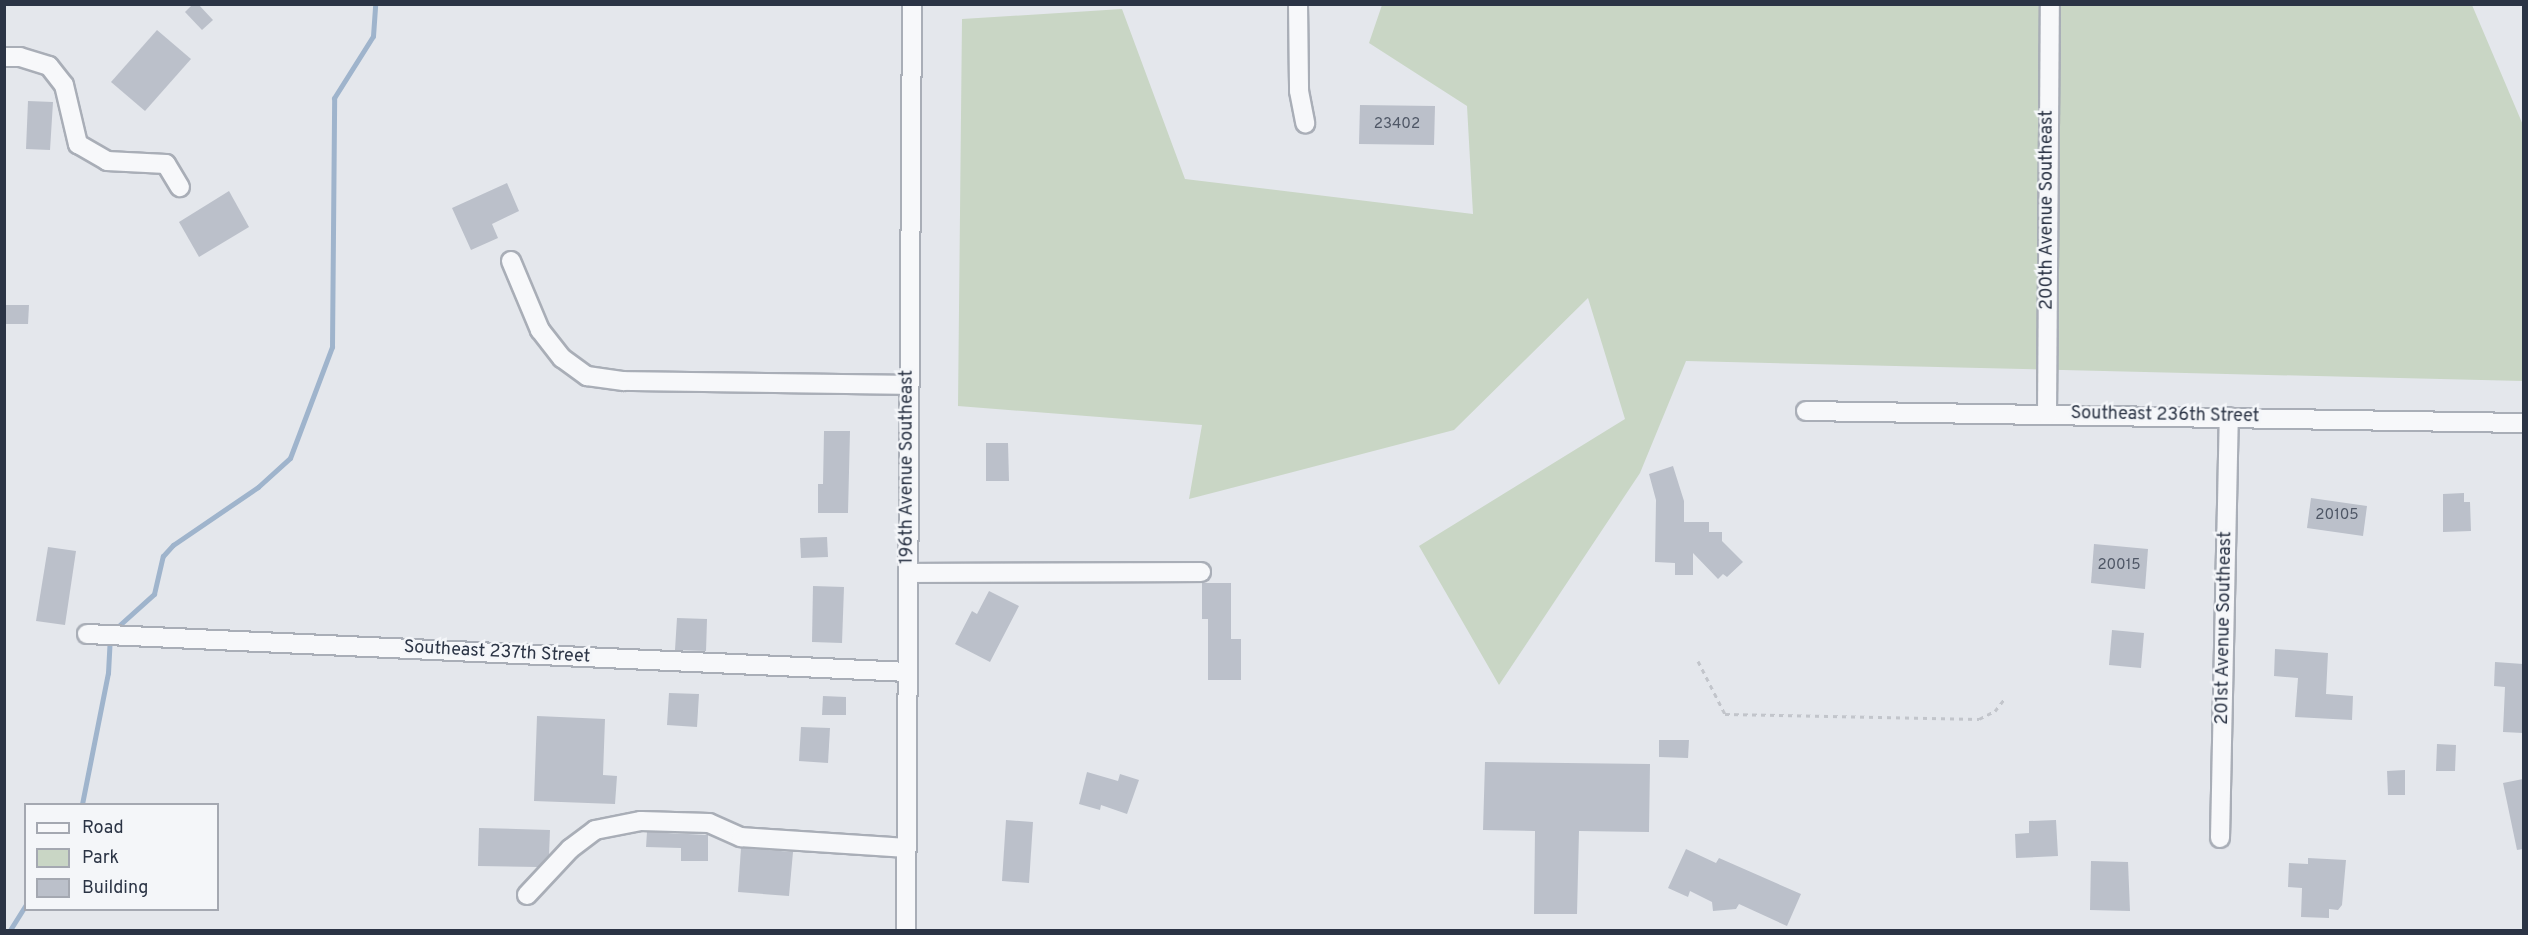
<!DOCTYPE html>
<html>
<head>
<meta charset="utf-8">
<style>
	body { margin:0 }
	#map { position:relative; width:2528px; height:935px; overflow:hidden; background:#e4e7ec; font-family:Overpass,sans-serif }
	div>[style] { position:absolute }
	.green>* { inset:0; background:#c9d6c5 }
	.stream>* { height:5px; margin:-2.5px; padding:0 2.5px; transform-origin:2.5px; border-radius:2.5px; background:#9fb4cc }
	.building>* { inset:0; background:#bbc0ca }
	.path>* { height:3px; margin-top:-1.5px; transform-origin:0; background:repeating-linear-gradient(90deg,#c2c5cb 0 4.5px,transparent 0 9px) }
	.roads { filter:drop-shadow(2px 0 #a9aeb7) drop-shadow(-2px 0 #a9aeb7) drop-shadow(0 2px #a9aeb7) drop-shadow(0 -2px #a9aeb7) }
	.minor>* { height:18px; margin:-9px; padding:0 9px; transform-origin:9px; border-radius:9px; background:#f7f8fa }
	span { translate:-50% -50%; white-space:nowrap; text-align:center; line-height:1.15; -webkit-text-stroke:5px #f4f6f9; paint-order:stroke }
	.number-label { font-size:15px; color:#4f5766 }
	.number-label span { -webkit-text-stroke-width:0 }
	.street-label { font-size:18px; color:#2b3445 }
	.frame { position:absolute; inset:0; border:6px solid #2b3445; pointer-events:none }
	.legend { position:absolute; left:24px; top:803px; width:195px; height:108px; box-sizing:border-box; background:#f4f6f9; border:2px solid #a4a8b1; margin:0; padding:8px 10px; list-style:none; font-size:18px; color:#2b3445 }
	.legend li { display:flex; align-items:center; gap:12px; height:30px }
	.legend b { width:30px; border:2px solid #a4a8b1 }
</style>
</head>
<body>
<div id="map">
	<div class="green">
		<div style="clip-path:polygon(1382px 5px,2472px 5px,2523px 125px,2523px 381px,1686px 361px,1640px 473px,1499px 685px,1419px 546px,1625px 419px,1588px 298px,1454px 430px,1189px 499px,1202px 425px,958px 406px,962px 19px,1122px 9px,1185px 179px,1473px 214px,1467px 106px,1369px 43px)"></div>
	</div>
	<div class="stream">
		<div style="left:114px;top:630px;width:54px;rotate:-42deg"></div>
		<div style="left:154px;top:594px;width:39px;rotate:-77deg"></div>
		<div style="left:163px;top:556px;width:15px;rotate:-48deg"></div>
		<div style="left:173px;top:545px;width:103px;rotate:-34.3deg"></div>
		<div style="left:258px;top:487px;width:43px;rotate:-42.2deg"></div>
		<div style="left:290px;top:458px;width:119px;rotate:-69.3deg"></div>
		<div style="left:332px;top:347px;width:249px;rotate:-89.5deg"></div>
		<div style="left:334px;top:98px;width:73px;rotate:-57.8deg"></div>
		<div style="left:373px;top:36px;width:32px;rotate:-86deg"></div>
		<div style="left:82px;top:804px;width:134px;rotate:-78.8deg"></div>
		<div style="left:108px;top:673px;width:35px;rotate:-87deg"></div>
		<div style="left:10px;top:930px;width:31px;rotate:-58deg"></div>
	</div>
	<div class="building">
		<div style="clip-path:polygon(193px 4px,198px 4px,213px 20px,202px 30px,185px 12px)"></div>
		<div style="clip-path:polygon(157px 30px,191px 59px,145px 111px,111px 82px)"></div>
		<div style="clip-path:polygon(28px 101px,53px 102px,50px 150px,26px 149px)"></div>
		<div style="clip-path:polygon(1360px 105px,1435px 106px,1434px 145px,1359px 144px)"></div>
		<div style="clip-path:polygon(507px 183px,519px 211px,492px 224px,498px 238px,471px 250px,452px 208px)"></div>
		<div style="clip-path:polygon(229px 191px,249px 227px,199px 257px,179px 222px)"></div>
		<div style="clip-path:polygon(4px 305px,29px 305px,28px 324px,4px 324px)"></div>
		<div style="clip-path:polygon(824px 431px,850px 431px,848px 513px,818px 513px,818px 484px,823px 484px)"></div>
		<div style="clip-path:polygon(986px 443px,1008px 443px,1009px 481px,986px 481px)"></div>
		<div style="clip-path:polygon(1673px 466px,1684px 501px,1684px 522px,1709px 522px,1709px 532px,1722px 532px,1722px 541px,1743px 562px,1727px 577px,1723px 574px,1718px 579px,1693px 553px,1693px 575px,1675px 575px,1675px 563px,1655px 562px,1656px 500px,1649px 474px)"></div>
		<div style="clip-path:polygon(2464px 493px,2464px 502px,2470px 502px,2471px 531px,2443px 532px,2443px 494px)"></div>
		<div style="clip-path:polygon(2311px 498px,2367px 506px,2363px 536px,2307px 528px)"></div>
		<div style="clip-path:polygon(827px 537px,828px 557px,801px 558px,800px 538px)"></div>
		<div style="clip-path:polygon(2094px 544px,2148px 549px,2145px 589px,2091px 583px)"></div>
		<div style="clip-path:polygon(48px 547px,76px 551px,65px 625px,36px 621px)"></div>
		<div style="clip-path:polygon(1202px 583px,1231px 583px,1231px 639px,1241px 639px,1241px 680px,1208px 680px,1208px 619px,1202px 619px)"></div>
		<div style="clip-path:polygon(813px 586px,844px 587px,842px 643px,812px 642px)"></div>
		<div style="clip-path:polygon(989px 591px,1019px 606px,990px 662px,955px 644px,972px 611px,977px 614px)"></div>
		<div style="clip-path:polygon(677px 618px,707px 619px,706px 651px,675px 650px)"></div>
		<div style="clip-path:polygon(2112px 630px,2144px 633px,2141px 668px,2109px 665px)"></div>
		<div style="clip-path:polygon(2275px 649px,2328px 653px,2326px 694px,2353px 696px,2352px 720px,2295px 717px,2298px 678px,2274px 676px)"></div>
		<div style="clip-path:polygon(2495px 662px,2523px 664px,2523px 733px,2503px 732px,2505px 687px,2494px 686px)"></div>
		<div style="clip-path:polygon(669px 693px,699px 694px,697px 727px,667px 725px)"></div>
		<div style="clip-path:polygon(823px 696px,846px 697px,846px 715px,822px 715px)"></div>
		<div style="clip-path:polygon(537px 716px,605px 719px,603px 775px,617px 776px,615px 804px,534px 801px)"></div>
		<div style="clip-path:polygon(801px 727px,830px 728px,828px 763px,799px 761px)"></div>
		<div style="clip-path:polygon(1659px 740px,1689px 740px,1688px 758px,1659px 757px)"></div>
		<div style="clip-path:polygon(2437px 744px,2456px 745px,2455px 771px,2436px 771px)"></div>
		<div style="clip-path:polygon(1485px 762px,1650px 764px,1649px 832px,1579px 831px,1577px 914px,1534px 914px,1535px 831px,1483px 830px)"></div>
		<div style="clip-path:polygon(2405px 770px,2405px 795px,2388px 795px,2387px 771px)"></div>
		<div style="clip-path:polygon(1087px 772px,1118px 781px,1120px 774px,1139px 780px,1127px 814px,1101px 805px,1100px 810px,1079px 804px)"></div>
		<div style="clip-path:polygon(2523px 779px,2523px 849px,2517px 850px,2503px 783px)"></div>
		<div style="clip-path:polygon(1006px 820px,1033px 822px,1029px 883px,1002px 881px)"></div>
		<div style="clip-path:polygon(2056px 820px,2058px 856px,2016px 858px,2015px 834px,2029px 833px,2029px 821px)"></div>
		<div style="clip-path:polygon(479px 828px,550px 830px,549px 855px,538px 867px,478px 866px)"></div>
		<div style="clip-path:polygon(647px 832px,708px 835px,708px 861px,681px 861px,681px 848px,646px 847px)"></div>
		<div style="clip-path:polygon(741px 848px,793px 852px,789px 896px,738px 892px)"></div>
		<div style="clip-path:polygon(1686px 849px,1716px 863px,1719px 858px,1801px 894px,1787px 926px,1739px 904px,1736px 909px,1713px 911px,1712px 902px,1690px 891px,1688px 897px,1668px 888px)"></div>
		<div style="clip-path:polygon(2308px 858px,2346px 860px,2342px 905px,2338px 910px,2329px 909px,2329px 918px,2301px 917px,2302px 888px,2288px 887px,2289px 863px,2308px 864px)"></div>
		<div style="clip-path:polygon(2091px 861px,2128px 862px,2130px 911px,2090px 910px)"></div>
	</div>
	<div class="path">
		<div style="left:1698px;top:661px;width:59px;rotate:63deg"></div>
		<div style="left:1725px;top:714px;width:254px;rotate:1.1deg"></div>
		<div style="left:1979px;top:719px;width:18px;rotate:-27deg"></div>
		<div style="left:1995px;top:711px;width:16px;rotate:-52deg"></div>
	</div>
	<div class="roads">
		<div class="minor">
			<div style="left:1298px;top:4px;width:87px;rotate:89.3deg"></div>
			<div style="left:1299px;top:91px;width:33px;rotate:79deg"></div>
			<div style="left:4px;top:57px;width:16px"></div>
			<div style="left:20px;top:57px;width:30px;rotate:17deg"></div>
			<div style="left:49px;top:66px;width:24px;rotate:52deg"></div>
			<div style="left:64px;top:85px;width:61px;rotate:76.7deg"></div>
			<div style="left:78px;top:144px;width:34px;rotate:30deg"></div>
			<div style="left:107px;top:161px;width:59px;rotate:2.9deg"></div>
			<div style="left:166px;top:164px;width:27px;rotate:59deg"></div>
			<div style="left:511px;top:261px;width:75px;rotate:67.2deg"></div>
			<div style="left:540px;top:330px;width:36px;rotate:52deg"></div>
			<div style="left:562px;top:358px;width:31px;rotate:36deg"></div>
			<div style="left:587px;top:376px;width:37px;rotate:8deg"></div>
			<div style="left:624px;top:381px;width:284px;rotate:0.8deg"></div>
			<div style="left:1806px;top:411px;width:718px;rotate:0.96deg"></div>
			<div style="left:2047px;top:415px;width:411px;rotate:-89.6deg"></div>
			<div style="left:908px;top:573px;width:293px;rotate:-0.2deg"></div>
			<div style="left:87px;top:634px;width:821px;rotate:2.65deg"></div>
			<div style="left:2220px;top:838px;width:421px;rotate:-88.8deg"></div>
			<div style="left:527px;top:895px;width:63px;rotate:-46.9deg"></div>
			<div style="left:570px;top:849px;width:31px;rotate:-37deg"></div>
			<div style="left:595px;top:830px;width:47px;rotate:-11.1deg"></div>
			<div style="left:641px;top:821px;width:68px;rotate:1.7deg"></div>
			<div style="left:709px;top:823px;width:35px;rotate:24deg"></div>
			<div style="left:741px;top:837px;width:165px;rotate:3.8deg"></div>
			<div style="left:906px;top:930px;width:926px;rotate:-89.63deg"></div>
		</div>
	</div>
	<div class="number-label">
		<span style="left:1397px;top:125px">23402</span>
		<span style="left:2337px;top:516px">20105</span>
		<span style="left:2119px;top:566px">20015</span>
	</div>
	<div class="street-label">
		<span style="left:2048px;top:210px;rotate:-90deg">200th Avenue Southeast</span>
		<span style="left:2165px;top:416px;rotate:1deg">Southeast 236th Street</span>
		<span style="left:908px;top:467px;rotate:-90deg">196th Avenue Southeast</span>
		<span style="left:2225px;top:628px;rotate:-89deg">201st Avenue Southeast</span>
		<span style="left:497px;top:653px;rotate:3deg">Southeast 237th Street</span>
	</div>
	<div class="frame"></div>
	<ul class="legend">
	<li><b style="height:8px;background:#f7f8fa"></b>Road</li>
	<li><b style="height:16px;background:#c9d6c5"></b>Park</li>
	<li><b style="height:16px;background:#bbc0ca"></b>Building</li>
	</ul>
</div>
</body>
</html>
